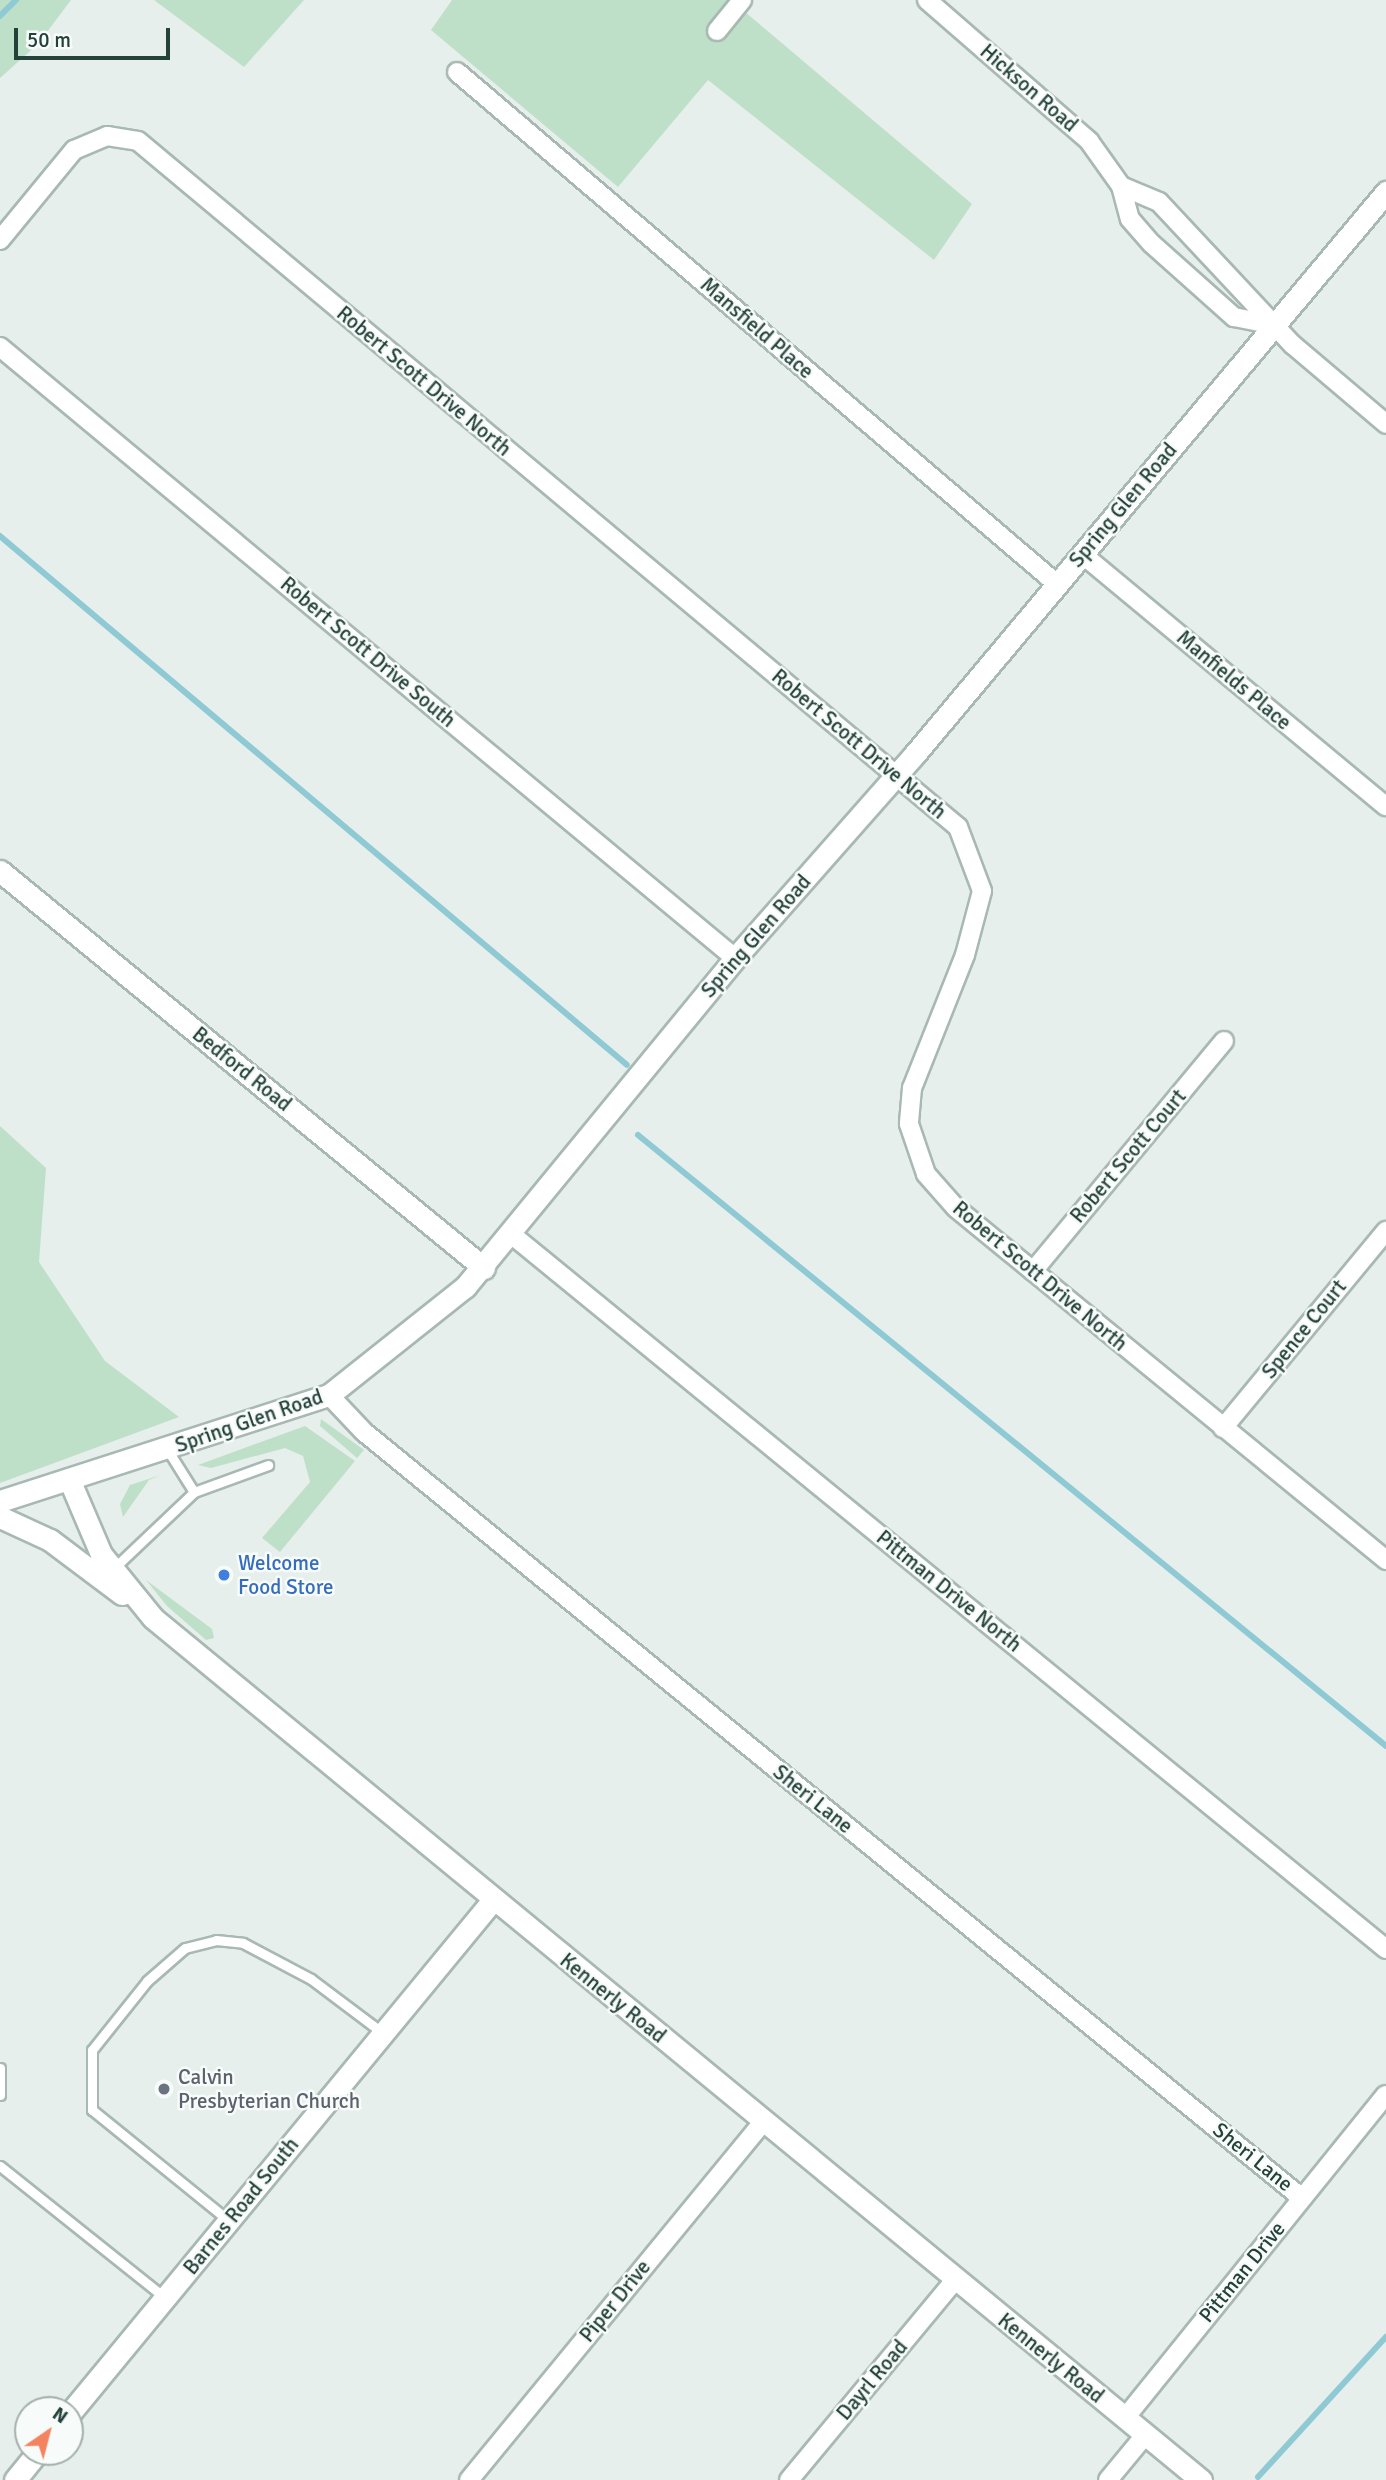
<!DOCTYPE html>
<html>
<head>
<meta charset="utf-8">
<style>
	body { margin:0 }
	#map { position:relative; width:1386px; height:2480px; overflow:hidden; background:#e6efeb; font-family:Signika,sans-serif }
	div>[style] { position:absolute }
	.green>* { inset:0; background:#bfe0c8 }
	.stream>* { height:6px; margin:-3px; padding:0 3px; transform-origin:3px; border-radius:3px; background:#8ec9d4 }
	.roads { filter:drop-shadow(2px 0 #a8b8b2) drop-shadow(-2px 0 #a8b8b2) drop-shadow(0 2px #a8b8b2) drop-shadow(0 -2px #a8b8b2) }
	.lane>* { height:9px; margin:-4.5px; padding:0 4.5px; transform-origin:4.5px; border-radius:4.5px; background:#fff }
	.street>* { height:18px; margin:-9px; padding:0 9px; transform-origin:9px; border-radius:9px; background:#fff }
	.secondary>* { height:21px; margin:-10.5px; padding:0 10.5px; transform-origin:10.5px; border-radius:10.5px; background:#fff }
	.dots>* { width:19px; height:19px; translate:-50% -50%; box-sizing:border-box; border:4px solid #f7fbf9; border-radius:50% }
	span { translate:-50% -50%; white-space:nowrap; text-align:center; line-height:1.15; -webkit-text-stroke:5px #f7fbf9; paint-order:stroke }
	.street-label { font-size:21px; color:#24423a }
	.shop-label { font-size:21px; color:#366cbe }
	.left { translate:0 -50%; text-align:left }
	.worship-label { font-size:21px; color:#5b616d }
	.north { position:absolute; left:14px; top:2396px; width:70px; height:70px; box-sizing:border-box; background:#f7fbf9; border:2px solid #a3b1ad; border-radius:50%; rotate:35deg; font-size:19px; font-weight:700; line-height:28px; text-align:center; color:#24423a }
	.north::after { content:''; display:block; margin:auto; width:24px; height:32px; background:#f4845f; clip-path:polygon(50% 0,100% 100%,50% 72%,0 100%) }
	.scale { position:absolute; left:14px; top:28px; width:156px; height:32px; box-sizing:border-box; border:4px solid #24423a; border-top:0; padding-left:9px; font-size:21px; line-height:24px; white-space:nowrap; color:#24423a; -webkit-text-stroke:5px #f7fbf9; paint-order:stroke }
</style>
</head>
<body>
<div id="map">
	<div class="green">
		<div style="clip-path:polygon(0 0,71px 0,38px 44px,0 78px)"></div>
		<div style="clip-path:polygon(154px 0,304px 0,244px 67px)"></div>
		<div style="clip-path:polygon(452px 0,731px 0,972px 204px,934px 260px,708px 80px,618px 187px,431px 30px)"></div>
		<div style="clip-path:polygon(0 1126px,46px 1168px,39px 1262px,105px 1361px,179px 1417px,0 1483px)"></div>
		<div style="clip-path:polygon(321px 1419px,364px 1450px,357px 1458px,320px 1426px)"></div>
		<div style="clip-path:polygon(305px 1426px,355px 1461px,280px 1552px,262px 1538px,310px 1482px,303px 1456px,285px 1448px,211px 1468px,198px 1465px)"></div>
		<div style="clip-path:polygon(161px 1475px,149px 1480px,123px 1517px,120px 1504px,130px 1485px)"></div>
		<div style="clip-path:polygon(146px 1580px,212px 1629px,214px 1638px,206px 1640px,167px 1606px)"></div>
	</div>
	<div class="stream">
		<div style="left:0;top:16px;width:23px;rotate:-45deg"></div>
		<div style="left:0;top:536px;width:820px;rotate:40.15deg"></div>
		<div style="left:638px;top:1135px;width:966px;rotate:39.24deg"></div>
		<div style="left:1258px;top:2477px;width:190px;rotate:-47.6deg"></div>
	</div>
	<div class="roads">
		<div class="lane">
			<div style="left:194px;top:1492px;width:79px;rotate:-20deg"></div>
			<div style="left:114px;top:1568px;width:110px;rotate:-43.5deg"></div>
			<div style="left:194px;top:1492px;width:51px;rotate:-122.1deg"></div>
			<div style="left:0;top:2068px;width:27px;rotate:90deg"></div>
			<div style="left:0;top:2166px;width:210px;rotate:38.6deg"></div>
			<div style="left:228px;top:2220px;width:175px;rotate:-141deg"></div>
			<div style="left:92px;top:2110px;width:60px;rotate:-90deg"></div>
			<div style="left:92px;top:2050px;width:88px;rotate:-51.4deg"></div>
			<div style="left:147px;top:1981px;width:50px;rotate:-41deg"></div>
			<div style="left:185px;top:1948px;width:32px;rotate:-14deg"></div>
			<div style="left:216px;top:1940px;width:27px;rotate:6deg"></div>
			<div style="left:243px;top:1943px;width:77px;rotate:27.9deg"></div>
			<div style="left:311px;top:1979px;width:90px;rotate:36.9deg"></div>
		</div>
		<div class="street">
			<div style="left:927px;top:0;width:215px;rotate:41deg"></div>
			<div style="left:1089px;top:141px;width:55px;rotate:54.6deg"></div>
			<div style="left:1121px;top:186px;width:34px;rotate:75deg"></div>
			<div style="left:1130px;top:219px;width:33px;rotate:49deg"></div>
			<div style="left:1152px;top:244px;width:110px;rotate:41.7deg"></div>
			<div style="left:1234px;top:317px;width:41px;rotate:11.3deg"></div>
			<div style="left:717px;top:31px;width:40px;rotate:-51deg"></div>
			<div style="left:457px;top:72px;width:789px;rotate:40.48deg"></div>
			<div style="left:1121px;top:186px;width:41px;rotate:22.8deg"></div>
			<div style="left:1159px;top:202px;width:196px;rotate:46.9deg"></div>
			<div style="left:1293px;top:345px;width:122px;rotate:40.3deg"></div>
			<div style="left:0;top:240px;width:117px;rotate:-50.6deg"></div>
			<div style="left:74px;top:150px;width:36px;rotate:-23deg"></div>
			<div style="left:107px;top:136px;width:31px;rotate:9deg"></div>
			<div style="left:138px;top:141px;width:1069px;rotate:39.92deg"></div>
			<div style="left:958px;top:827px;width:68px;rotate:69.4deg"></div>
			<div style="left:982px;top:891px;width:66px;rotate:104.9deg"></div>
			<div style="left:965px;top:955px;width:143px;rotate:111.7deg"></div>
			<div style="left:912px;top:1088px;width:36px;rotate:95deg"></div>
			<div style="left:909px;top:1124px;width:53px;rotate:71.2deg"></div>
			<div style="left:926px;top:1174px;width:45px;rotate:48.6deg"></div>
			<div style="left:956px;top:1208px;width:556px;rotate:39.3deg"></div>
			<div style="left:0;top:347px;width:956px;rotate:39.74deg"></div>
			<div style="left:1082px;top:554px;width:395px;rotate:39.7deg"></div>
			<div style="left:511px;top:1234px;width:1130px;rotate:39.25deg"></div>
			<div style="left:1033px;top:1271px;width:299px;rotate:-50.3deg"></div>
			<div style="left:329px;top:1395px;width:51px;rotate:46.6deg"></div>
			<div style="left:364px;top:1432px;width:1211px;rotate:39.24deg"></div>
			<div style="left:1223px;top:1428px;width:256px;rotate:-50.4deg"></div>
			<div style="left:1125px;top:2418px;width:415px;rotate:-51.1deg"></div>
			<div style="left:469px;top:2480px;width:463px;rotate:-50.6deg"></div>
			<div style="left:789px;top:2480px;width:260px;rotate:-50.3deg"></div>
			<div style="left:1108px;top:2480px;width:60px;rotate:-50.4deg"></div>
		</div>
		<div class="secondary">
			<div style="left:0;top:871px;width:626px;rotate:39.36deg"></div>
			<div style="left:69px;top:1479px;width:82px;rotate:66.9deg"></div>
			<div style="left:101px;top:1554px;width:82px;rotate:50.9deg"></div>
			<div style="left:153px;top:1618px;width:1357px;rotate:39.44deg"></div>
			<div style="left:0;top:1501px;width:346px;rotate:-17.9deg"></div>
			<div style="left:329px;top:1395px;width:174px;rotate:-38.5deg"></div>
			<div style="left:465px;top:1287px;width:426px;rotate:-50.6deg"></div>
			<div style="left:735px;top:958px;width:271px;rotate:-48.6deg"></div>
			<div style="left:914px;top:755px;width:735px;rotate:-50.02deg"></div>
			<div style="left:0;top:1517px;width:55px;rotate:24.7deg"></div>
			<div style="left:50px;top:1540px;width:90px;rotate:36.9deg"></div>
			<div style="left:70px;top:2413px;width:663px;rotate:-50.5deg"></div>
			<div style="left:15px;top:2480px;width:36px;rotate:-51deg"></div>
		</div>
	</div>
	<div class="dots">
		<div style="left:224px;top:1575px;background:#3f7fe0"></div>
		<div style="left:164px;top:2089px;background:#6b7280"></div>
	</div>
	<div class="street-label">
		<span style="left:1029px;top:88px;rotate:41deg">Hickson Road</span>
		<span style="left:757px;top:328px;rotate:41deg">Mansfield Place</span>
		<span style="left:424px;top:381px;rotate:40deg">Robert Scott Drive North</span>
		<span style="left:1123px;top:505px;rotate:-50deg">Spring Glen Road</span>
		<span style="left:368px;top:652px;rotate:40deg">Robert Scott Drive South</span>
		<span style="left:1234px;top:680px;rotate:40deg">Manfields Place</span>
		<span style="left:859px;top:744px;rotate:40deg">Robert Scott Drive North</span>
		<span style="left:756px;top:936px;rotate:-49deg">Spring Glen Road</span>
		<span style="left:242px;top:1069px;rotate:39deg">Bedford Road</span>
		<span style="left:1128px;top:1156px;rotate:-50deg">Robert Scott Court</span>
		<span style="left:1040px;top:1276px;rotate:40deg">Robert Scott Drive North</span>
		<span style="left:1304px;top:1329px;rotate:-51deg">Spence Court</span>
		<span style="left:249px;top:1421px;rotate:-19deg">Spring Glen Road</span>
		<span style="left:949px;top:1591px;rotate:39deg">Pittman Drive North</span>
		<span style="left:813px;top:1799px;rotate:39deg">Sheri Lane</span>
		<span style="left:613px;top:1998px;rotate:39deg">Kennerly Road</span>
		<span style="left:1253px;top:2157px;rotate:39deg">Sheri Lane</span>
		<span style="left:241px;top:2206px;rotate:-51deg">Barnes Road South</span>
		<span style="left:1242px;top:2272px;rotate:-51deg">Pittman Drive</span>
		<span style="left:615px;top:2301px;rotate:-51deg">Piper Drive</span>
		<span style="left:1051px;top:2358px;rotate:39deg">Kennerly Road</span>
		<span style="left:872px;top:2380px;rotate:-50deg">Dayrl Road</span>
	</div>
	<div class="shop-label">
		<span class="left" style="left:238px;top:1575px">Welcome<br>Food Store</span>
	</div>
	<div class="worship-label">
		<span class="left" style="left:178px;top:2089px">Calvin<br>Presbyterian Church</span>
	</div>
	<div class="north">N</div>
	<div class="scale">50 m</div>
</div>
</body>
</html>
